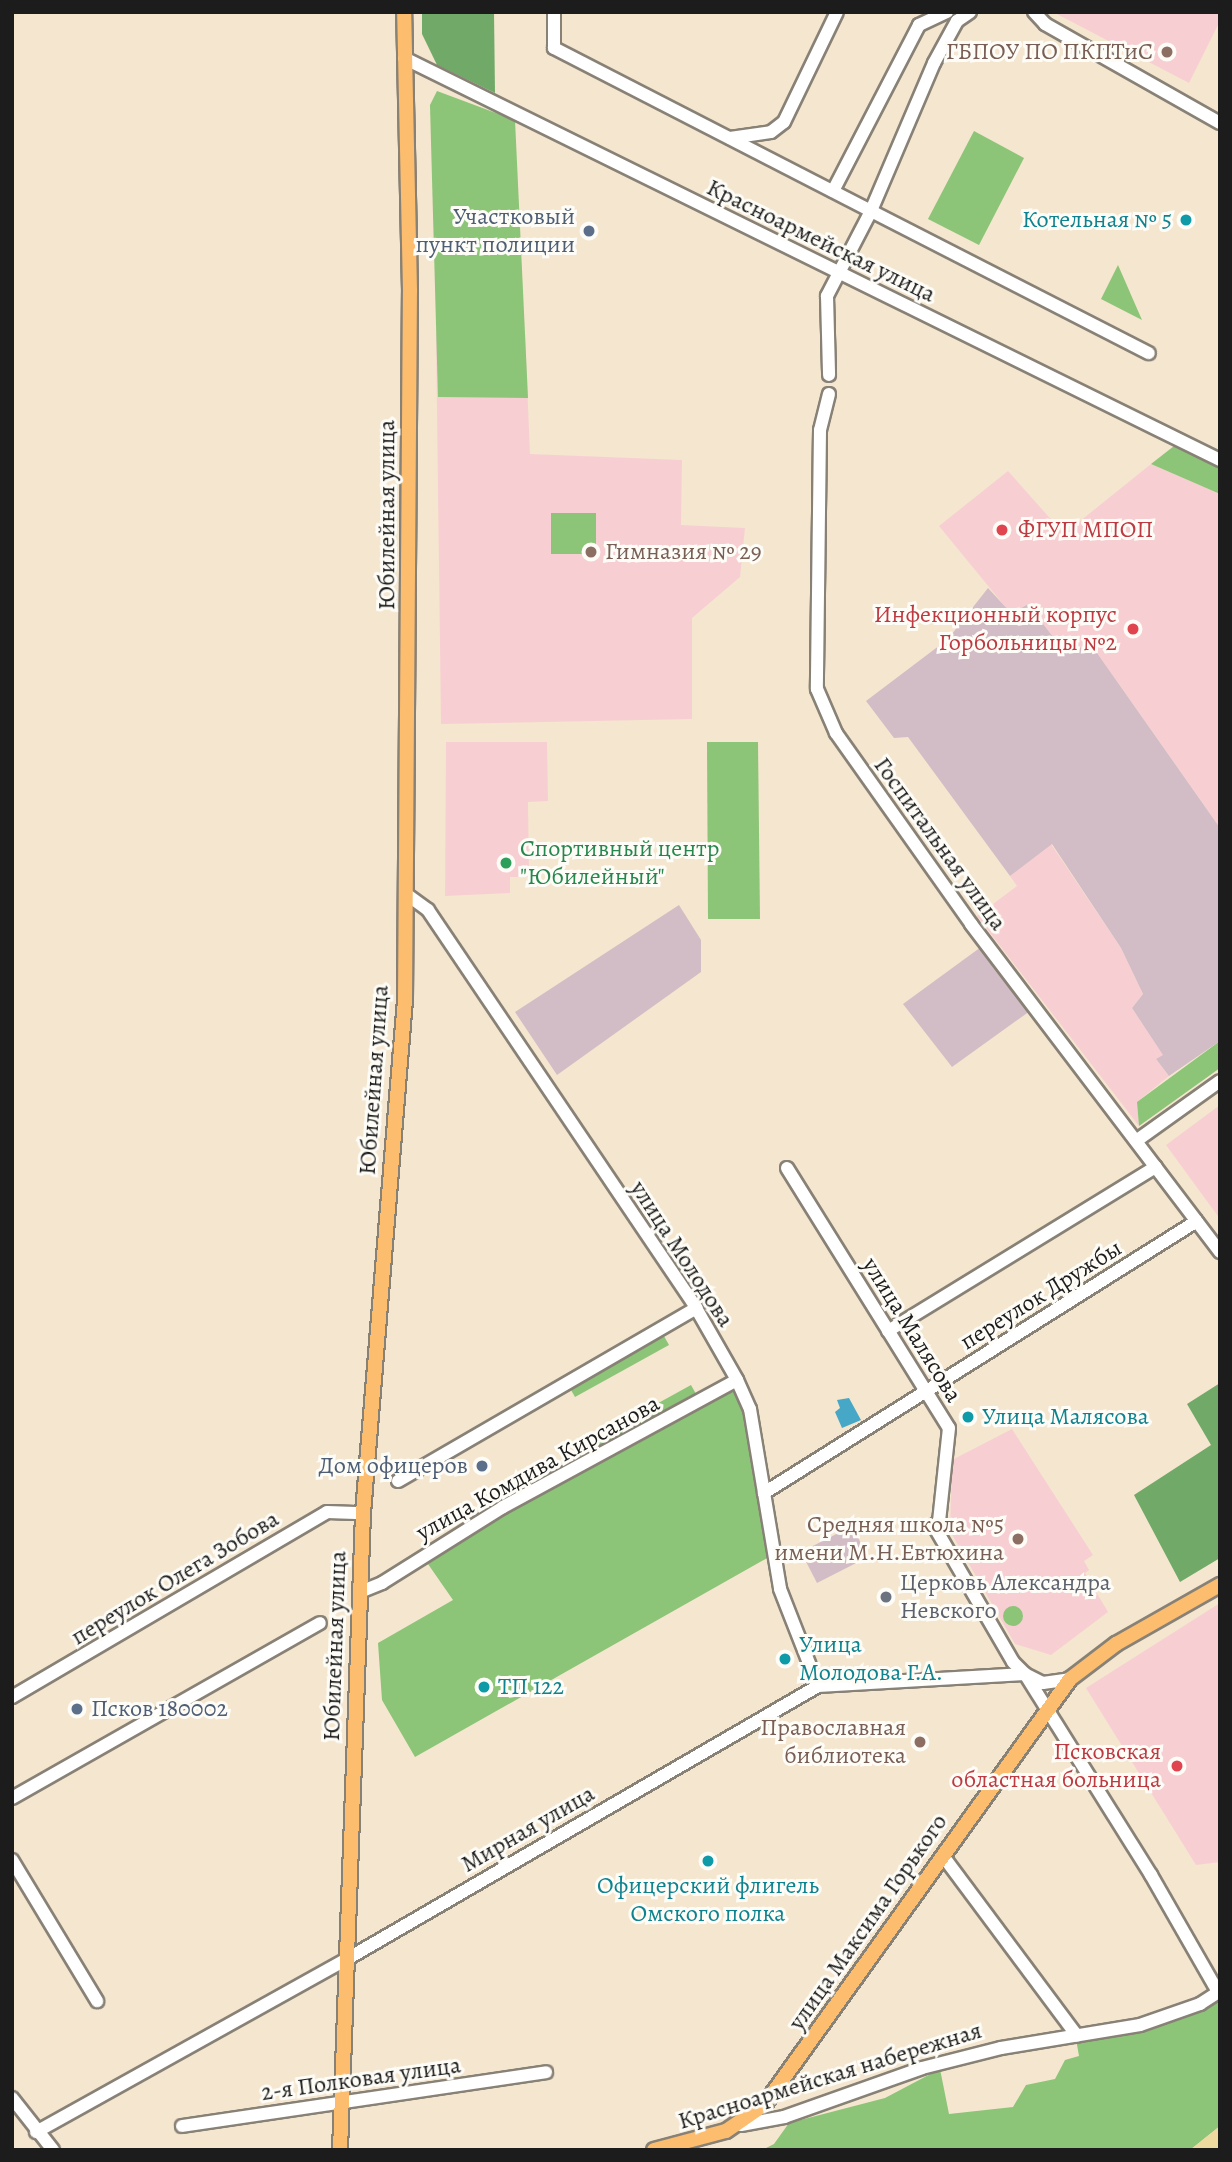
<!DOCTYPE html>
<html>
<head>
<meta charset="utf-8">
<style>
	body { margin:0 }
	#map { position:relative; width:1232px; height:2162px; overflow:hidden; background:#f5e6cf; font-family:Alegreya,serif }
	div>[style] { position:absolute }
	.built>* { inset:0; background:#f7cfd2 }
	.industrial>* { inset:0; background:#d2bdc6 }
	.green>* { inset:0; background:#8cc478 }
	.round { border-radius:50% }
	.forest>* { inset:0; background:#71aa68 }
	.sand>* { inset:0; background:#eeda9e }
	.water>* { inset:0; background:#46a7c6 }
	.roads { filter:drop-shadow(2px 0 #888176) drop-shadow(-2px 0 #888176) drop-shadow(0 2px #888176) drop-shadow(0 -2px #888176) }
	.minor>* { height:12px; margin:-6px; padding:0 6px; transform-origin:6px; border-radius:6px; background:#fff }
	.major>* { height:14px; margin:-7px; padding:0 7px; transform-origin:7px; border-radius:7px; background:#fcbd6f }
	.dots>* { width:19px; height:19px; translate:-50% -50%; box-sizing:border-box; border:4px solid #fdfcf7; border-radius:50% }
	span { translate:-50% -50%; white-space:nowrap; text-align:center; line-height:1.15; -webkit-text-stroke:6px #fdfcf7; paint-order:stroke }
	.education-label { font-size:24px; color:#785e54 }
	.right { translate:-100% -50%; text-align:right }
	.left { translate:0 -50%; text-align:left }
	.service-label { font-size:24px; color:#4e5e75 }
	.culture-label { font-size:24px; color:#0d838f }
	.street-label { font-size:24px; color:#1c1c1c }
	.health-label { font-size:24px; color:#be3a42 }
	.leisure-label { font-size:24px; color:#27864d }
	.worship-label { font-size:24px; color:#5b616d }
	.frame { position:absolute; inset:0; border:14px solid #1c1c1c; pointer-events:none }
</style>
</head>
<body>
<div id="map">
	<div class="built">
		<div style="clip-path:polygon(1053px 12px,1220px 12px,1220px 21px,1189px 83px)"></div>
		<div style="clip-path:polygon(436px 334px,525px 334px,530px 454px,682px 460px,681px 525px,745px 528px,740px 577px,692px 618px,692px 719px,441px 724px)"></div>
		<div style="clip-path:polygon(1151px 464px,1220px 494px,1220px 828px,1090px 643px,1066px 654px,1028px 604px,1012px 615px,939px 526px,1008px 471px,1064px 534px)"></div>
		<div style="clip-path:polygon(446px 742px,547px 742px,548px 801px,528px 802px,529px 877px,510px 877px,510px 893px,445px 896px)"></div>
		<div style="clip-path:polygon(1051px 844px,1121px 948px,1143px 994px,1132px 1008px,1164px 1056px,1156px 1059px,1169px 1076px,1137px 1102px,1139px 1126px,977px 916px,1017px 886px,1010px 876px)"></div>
		<div style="clip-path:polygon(1220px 1105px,1220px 1219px,1166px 1145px)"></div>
		<div style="clip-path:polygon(1012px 1429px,1093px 1555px,1084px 1561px,1089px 1570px,1085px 1573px,1108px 1612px,1051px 1655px,1015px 1644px,950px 1531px,952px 1460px)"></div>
		<div style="clip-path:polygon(1220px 1603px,1220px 1862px,1196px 1865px,1086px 1688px)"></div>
	</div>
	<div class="industrial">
		<div style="clip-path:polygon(988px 588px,1012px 614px,1028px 604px,1066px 654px,1090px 643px,1220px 828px,1220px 1041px,1169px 1076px,1156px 1059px,1163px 1055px,1132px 1008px,1143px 994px,1121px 948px,1052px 844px,1010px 876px,908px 737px,894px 738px,866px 701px,948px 639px)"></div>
		<div style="clip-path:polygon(679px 905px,701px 940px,701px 972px,557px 1075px,515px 1012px)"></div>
		<div style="clip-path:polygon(981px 947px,1030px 1011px,952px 1067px,903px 1004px)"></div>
		<div style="clip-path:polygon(852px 1526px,868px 1557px,817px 1583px,801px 1552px)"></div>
	</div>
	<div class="green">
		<div style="clip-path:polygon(437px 91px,515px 120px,528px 398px,438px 397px,430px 105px)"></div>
		<div style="clip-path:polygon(974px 131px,1024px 158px,979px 245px,928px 219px)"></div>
		<div style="clip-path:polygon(1118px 265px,1142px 320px,1101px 299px)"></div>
		<div style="clip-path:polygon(1174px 446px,1220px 465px,1220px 494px,1151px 464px)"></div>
		<div style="clip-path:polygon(551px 513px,596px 513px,596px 554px,551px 554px)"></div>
		<div style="clip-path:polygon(707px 742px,758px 742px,760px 919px,708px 919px)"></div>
		<div style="clip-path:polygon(1220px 1041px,1220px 1068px,1139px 1126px,1137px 1102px)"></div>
		<div style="clip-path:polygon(660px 1329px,669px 1345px,575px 1397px,567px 1383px)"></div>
		<div style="clip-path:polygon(691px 1385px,700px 1401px,600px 1455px,595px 1438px)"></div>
		<div style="clip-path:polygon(733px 1391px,744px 1413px,769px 1557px,415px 1757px,382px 1700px,378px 1643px,453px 1600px,428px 1564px,493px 1520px)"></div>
		<div class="round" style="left:1003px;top:1606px;width:20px;height:20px"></div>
		<div style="clip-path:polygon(1220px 1998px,1220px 2126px,1190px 2150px,762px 2150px,774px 2144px,789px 2123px,885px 2098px,940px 2069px,949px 2114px,1013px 2107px,1026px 2085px,1055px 2079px,1065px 2060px,1079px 2056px,1076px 2039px)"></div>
	</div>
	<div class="forest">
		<div style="clip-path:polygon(422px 12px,494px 12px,495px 93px,437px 65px,422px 34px)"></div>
		<div style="clip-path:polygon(1220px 1383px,1220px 1558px,1180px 1582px,1134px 1495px,1211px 1445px,1187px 1404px)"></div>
	</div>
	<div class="sand">
		<div style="clip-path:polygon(1220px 2126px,1220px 2150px,1190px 2150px)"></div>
	</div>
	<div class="water">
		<div style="clip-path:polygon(849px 1398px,861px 1420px,842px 1428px,835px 1412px,840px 1408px,837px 1400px)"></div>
	</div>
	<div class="roads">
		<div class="minor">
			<div style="left:554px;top:12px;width:36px;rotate:90deg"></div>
			<div style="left:554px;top:48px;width:356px;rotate:27.2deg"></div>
			<div style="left:871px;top:211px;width:96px;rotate:117.4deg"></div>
			<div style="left:827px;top:296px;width:79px;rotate:88.5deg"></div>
			<div style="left:970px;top:12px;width:16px;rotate:145deg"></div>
			<div style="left:957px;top:21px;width:48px;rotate:118.7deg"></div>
			<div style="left:934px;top:63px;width:161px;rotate:113.1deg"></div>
			<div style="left:871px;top:211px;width:312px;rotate:27.1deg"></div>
			<div style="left:1034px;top:12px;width:16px;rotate:47deg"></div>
			<div style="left:1045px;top:24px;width:201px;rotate:29.5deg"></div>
			<div style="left:404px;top:58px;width:910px;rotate:26.23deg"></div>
			<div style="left:730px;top:138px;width:41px;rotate:-8.3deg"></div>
			<div style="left:771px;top:132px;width:16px;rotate:-38deg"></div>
			<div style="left:784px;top:122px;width:122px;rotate:-64.3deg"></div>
			<div style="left:833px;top:191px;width:187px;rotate:-62.6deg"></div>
			<div style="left:919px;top:25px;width:31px;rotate:-25deg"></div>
			<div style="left:829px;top:394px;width:37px;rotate:104deg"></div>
			<div style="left:820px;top:430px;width:259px;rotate:90.7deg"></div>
			<div style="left:817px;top:689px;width:48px;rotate:66.6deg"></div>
			<div style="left:836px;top:733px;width:234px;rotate:54.7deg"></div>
			<div style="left:971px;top:924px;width:412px;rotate:52.8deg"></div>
			<div style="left:406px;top:894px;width:27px;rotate:36deg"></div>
			<div style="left:428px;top:910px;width:480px;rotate:56deg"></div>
			<div style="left:696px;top:1308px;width:83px;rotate:60.3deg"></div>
			<div style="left:737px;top:1380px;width:32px;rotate:66deg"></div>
			<div style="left:750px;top:1409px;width:182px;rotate:80.5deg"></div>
			<div style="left:780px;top:1589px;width:104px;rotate:68.6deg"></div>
			<div style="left:1136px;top:1141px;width:103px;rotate:-35.5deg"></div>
			<div style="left:787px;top:1168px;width:306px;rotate:58.1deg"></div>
			<div style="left:949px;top:1428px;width:94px;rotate:96.1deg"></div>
			<div style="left:939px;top:1521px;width:7px;rotate:135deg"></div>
			<div style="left:934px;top:1526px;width:157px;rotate:59.8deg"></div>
			<div style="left:1013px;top:1662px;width:17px;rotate:45deg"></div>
			<div style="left:1025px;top:1674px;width:237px;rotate:57.9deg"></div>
			<div style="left:1151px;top:1875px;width:135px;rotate:60.2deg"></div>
			<div style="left:888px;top:1331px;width:314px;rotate:-31.5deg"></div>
			<div style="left:398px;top:1481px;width:345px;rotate:-30.1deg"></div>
			<div style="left:764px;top:1493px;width:511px;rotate:-32.14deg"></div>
			<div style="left:360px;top:1592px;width:24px;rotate:-22deg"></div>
			<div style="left:382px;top:1583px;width:143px;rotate:-32.1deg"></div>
			<div style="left:503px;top:1507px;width:266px;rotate:-28.5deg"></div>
			<div style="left:12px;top:1697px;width:365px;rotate:-30.4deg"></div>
			<div style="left:327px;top:1512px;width:36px;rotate:2deg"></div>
			<div style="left:12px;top:1798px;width:354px;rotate:-29.6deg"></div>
			<div style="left:943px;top:1856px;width:224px;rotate:53.3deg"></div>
			<div style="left:12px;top:1860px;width:165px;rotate:58.9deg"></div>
			<div style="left:12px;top:2098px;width:66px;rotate:51.7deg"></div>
			<div style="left:741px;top:2125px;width:44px;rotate:-10.5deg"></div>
			<div style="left:784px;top:2117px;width:146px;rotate:-19.5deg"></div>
			<div style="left:922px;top:2068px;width:81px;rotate:-14.2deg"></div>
			<div style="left:1001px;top:2048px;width:141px;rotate:-9.4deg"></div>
			<div style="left:1140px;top:2025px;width:64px;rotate:-19.3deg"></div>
			<div style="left:1200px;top:2004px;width:24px;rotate:-33deg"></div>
			<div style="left:182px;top:2126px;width:368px;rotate:-8.4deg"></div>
			<div style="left:36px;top:2132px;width:356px;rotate:-29.1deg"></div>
			<div style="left:347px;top:1959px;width:544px;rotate:-30.1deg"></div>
			<div style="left:818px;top:1686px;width:207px;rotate:-3.3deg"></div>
			<div style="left:1025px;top:1674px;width:20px;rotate:27deg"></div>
			<div style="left:1043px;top:1683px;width:27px;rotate:-8deg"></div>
		</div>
		<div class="major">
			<div style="left:340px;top:2150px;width:637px;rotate:-87.93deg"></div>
			<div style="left:363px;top:1513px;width:515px;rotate:-85.32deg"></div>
			<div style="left:405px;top:1000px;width:709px;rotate:-89.6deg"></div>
			<div style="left:410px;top:291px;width:279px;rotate:-91.2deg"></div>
			<div style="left:654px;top:2150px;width:74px;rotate:-14.8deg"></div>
			<div style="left:726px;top:2131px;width:47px;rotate:-34.7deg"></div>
			<div style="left:765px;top:2104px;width:523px;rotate:-54.33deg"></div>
			<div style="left:1070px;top:1679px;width:58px;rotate:-37.3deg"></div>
			<div style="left:1116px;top:1644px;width:120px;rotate:-29.6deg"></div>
		</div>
	</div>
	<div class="dots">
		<div style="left:1167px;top:52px;background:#8d6e63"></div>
		<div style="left:1186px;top:220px;background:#0f9aa8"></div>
		<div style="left:589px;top:231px;background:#5c6f8a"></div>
		<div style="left:1002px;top:530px;background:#e0444e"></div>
		<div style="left:591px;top:552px;background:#8d6e63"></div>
		<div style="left:1133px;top:629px;background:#e0444e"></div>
		<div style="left:506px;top:863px;background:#2e9e5b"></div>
		<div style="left:968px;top:1417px;background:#0f9aa8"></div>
		<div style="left:482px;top:1466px;background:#5c6f8a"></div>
		<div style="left:1018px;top:1539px;background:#8d6e63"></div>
		<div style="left:886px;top:1597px;background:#6b7280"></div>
		<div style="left:785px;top:1659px;background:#0f9aa8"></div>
		<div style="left:484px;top:1687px;background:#0f9aa8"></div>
		<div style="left:77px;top:1709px;background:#5c6f8a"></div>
		<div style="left:920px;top:1742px;background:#8d6e63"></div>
		<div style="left:1177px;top:1766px;background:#e0444e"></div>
		<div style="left:708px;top:1861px;background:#0f9aa8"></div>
	</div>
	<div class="education-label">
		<span class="right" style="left:1153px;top:52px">ГБПОУ ПО ПКПТиС</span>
		<span class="left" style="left:605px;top:552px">Гимназия № 29</span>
		<span class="right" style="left:1004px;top:1539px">Средняя школа №5<br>имени М.Н.Евтюхина</span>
		<span class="right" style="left:906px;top:1742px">Православная<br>библиотека</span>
	</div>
	<div class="service-label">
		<span class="right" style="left:575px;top:231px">Участковый<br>пункт полиции</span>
		<span class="right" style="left:468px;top:1466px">Дом офицеров</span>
		<span class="left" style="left:91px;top:1709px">Псков 180002</span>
	</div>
	<div class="culture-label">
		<span class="right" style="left:1172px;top:220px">Котельная № 5</span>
		<span class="left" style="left:982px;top:1417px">Улица Малясова</span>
		<span class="left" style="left:799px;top:1659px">Улица<br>Молодова Г.А.</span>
		<span class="left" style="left:498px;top:1687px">ТП 122</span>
		<span style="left:708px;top:1900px">Офицерский флигель<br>Омского полка</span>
	</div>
	<div class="street-label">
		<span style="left:821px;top:241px;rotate:26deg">Красноармейская улица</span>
		<span style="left:387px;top:515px;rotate:-90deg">Юбилейная улица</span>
		<span style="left:940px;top:844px;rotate:54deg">Госпитальная улица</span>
		<span style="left:374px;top:1080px;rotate:-86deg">Юбилейная улица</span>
		<span style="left:682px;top:1254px;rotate:57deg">улица Молодова</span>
		<span style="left:1041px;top:1295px;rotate:-32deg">переулок Дружбы</span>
		<span style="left:912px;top:1330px;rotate:58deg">улица Малясова</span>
		<span style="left:538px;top:1468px;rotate:-29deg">улица Комдива Кирсанова</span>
		<span style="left:175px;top:1578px;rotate:-31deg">переулок Олега Зобова</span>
		<span style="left:335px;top:1646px;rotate:-88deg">Юбилейная улица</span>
		<span style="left:528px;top:1829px;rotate:-30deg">Мирная улица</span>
		<span style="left:868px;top:1922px;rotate:-55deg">улица Максима Горького</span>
		<span style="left:830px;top:2076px;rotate:-17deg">Красноармейская набережная</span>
		<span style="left:361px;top:2079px;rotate:-8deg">2-я Полковая улица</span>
	</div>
	<div class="health-label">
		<span class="left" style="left:1018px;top:530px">ФГУП МПОП</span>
		<span class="right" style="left:1117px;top:629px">Инфекционный корпус<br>Горбольницы №2</span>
		<span class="right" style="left:1161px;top:1766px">Псковская<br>областная больница</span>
	</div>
	<div class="leisure-label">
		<span class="left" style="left:520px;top:863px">Спортивный центр<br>"Юбилейный"</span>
	</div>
	<div class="worship-label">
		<span class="left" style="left:900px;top:1597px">Церковь Александра<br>Невского</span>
	</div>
	<div class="frame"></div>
</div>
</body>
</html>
